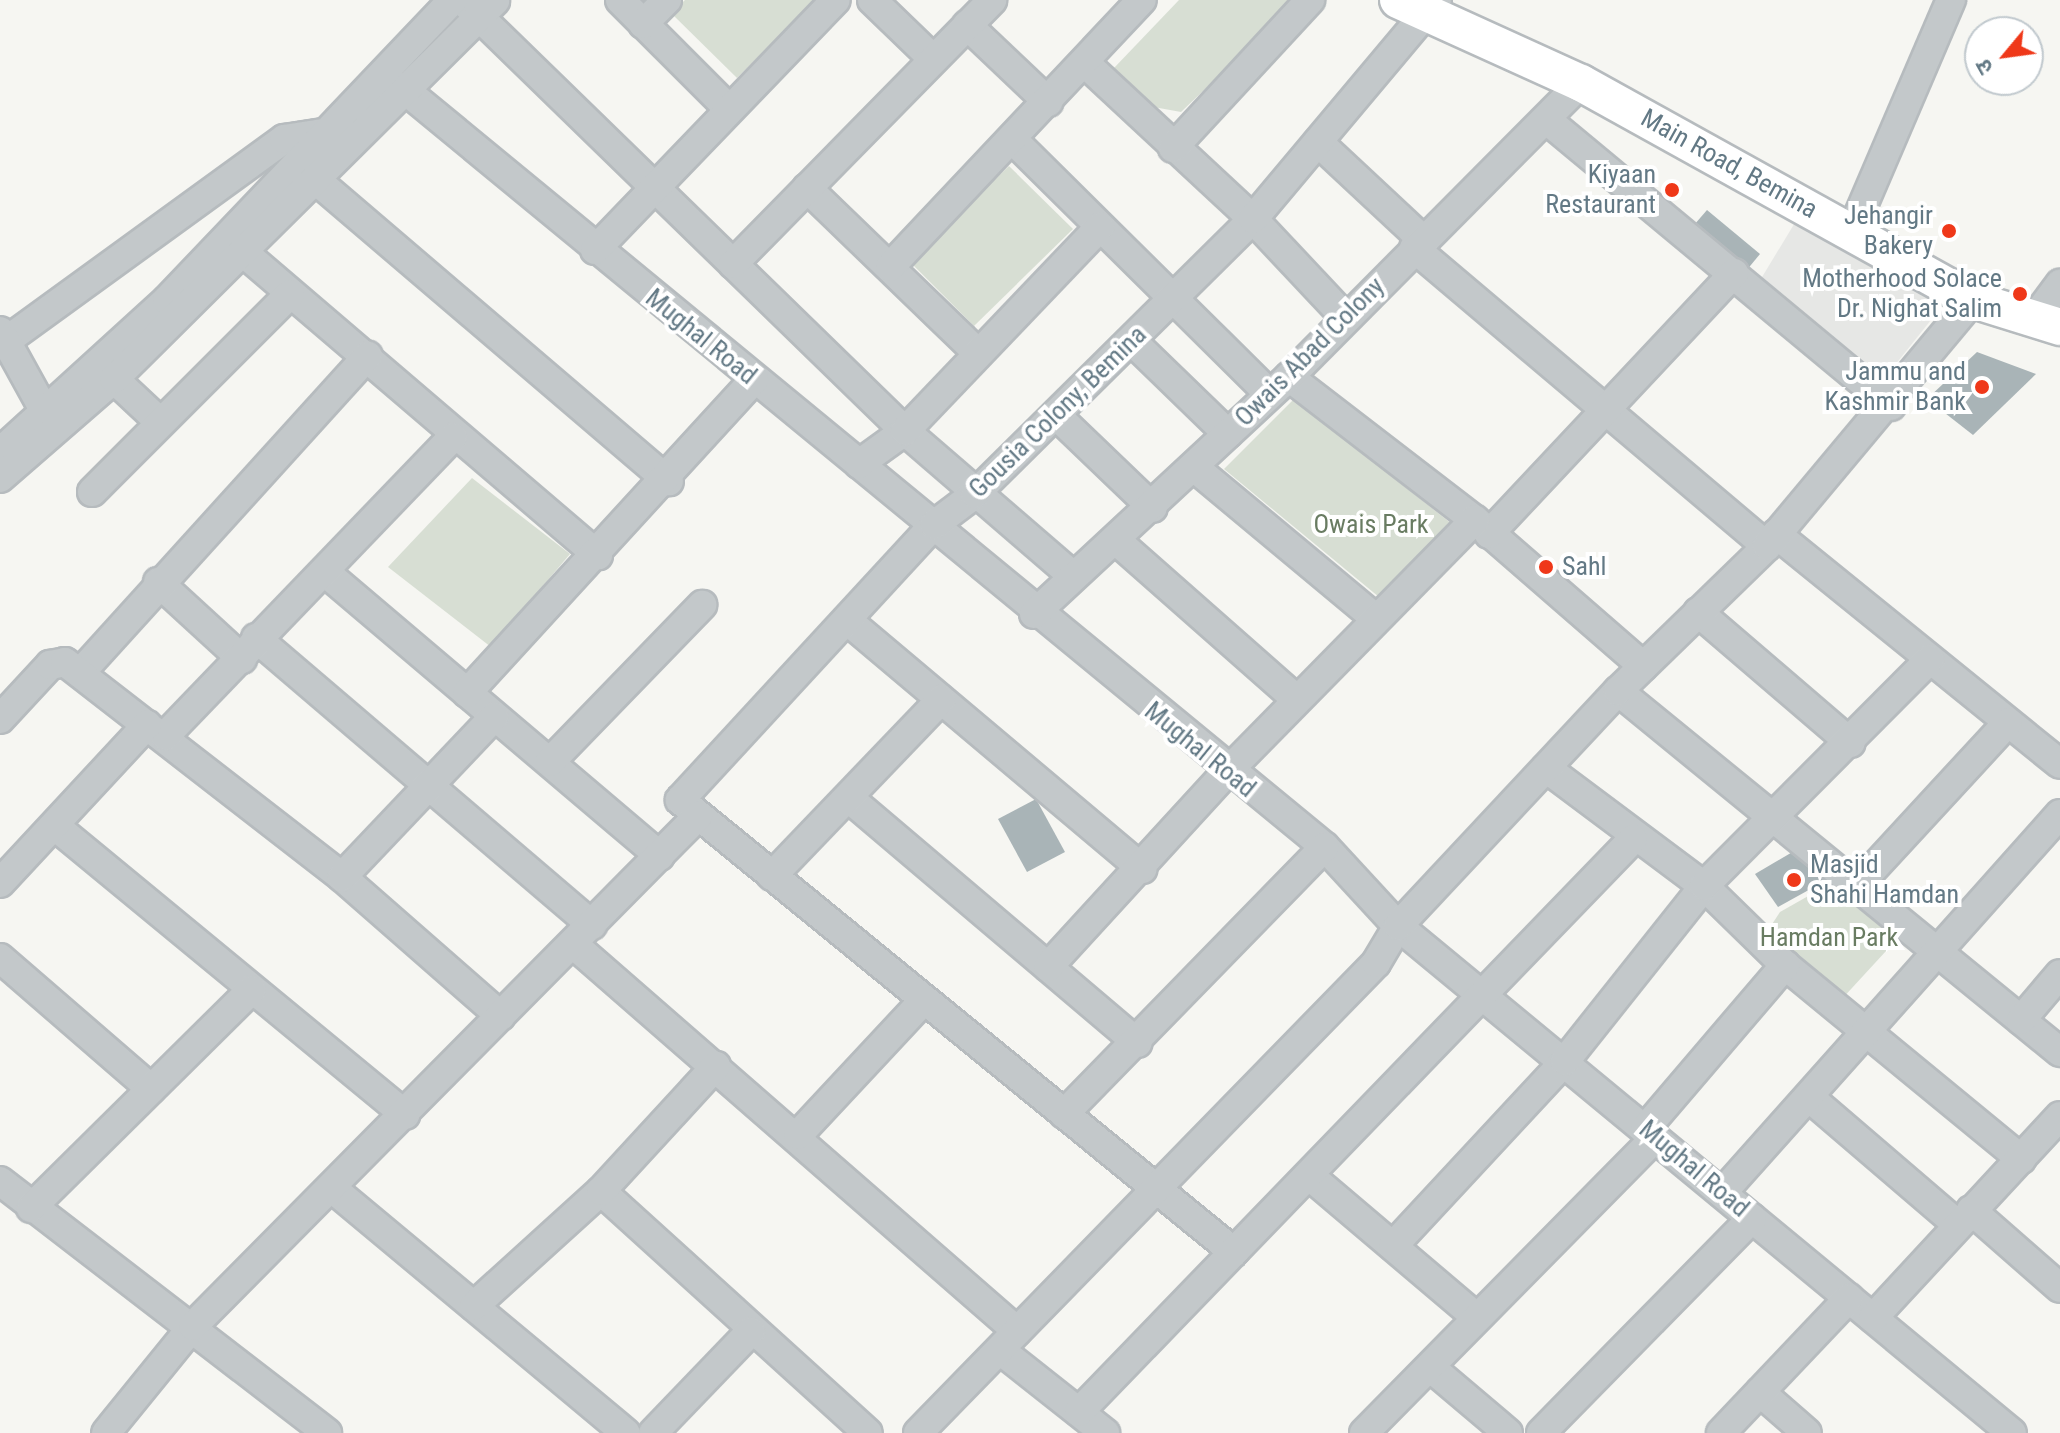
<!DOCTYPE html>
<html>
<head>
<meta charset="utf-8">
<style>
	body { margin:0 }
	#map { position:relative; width:2060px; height:1433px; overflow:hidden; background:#f6f6f2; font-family:"Roboto Condensed","Noto Sans Devanagari",sans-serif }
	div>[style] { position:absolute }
	.built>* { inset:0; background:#e6e7e5 }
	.green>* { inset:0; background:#d7ded3 }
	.building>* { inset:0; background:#a9b4b7 }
	.roads { filter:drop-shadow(2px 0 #b6bbbe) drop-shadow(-2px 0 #b6bbbe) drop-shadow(0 2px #b6bbbe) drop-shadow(0 -2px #b6bbbe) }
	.minor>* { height:28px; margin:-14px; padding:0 14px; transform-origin:14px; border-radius:14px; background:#c3c8ca }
	.major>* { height:36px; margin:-18px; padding:0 18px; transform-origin:18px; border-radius:18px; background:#fff }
	.dots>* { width:22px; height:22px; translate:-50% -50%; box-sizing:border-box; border:4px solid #fff; border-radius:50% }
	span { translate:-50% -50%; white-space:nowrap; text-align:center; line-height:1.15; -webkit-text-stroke:8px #fff; paint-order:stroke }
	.street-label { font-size:26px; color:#637985 }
	.poi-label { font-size:26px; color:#637985 }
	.right { translate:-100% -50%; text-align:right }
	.left { translate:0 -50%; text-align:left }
	.park-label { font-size:26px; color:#697c62 }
	.north { position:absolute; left:1964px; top:16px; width:80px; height:80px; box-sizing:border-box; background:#fff; border:2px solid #c1c9ce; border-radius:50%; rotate:241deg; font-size:22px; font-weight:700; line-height:32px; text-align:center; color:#637985 }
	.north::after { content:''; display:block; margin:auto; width:28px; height:36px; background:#ef3819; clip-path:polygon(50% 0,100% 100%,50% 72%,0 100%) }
</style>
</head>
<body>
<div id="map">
	<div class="built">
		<div style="clip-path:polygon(1799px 216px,1939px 284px,1939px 310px,1883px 380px,1759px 282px)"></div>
	</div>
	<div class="green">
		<div style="clip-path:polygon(685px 0,814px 0,737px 78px,671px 13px)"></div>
		<div style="clip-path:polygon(1179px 0,1293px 0,1294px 4px,1181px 112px,1137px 104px,1114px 68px)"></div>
		<div style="clip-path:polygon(1009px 166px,1073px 229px,974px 326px,909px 261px)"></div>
		<div style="clip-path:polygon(1294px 399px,1457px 528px,1379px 597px,1224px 469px)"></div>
		<div style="clip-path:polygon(472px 478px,570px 554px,491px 647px,388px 567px)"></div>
		<div style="clip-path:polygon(1842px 894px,1898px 938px,1840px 1001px,1763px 938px,1780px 912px,1810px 895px)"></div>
	</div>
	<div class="building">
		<div style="clip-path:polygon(1707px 210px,1760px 254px,1741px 277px,1688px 232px)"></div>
		<div style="clip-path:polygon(1977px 352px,2036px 374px,1973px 435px,1927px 399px)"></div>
		<div style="clip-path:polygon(1036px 799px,1065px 852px,1027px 872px,998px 819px)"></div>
		<div style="clip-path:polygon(1801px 847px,1834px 876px,1778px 907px,1755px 874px)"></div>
	</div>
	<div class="roads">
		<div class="minor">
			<div style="left:462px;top:0;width:618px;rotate:44.21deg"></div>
			<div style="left:905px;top:431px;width:222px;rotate:40.8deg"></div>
			<div style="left:620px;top:0;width:154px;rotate:45deg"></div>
			<div style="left:872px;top:0;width:85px;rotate:44deg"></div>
			<div style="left:643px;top:24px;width:34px;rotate:-45deg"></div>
			<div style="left:967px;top:25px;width:112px;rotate:43.5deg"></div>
			<div style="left:1085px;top:63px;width:229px;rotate:42.9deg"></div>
			<div style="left:1253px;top:219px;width:136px;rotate:46.8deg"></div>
			<div style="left:381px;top:78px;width:27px;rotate:27deg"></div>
			<div style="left:405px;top:90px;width:1191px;rotate:39.45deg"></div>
			<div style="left:1325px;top:847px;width:108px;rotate:47.3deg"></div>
			<div style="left:1398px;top:926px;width:796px;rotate:39.55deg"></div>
			<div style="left:1548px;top:121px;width:446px;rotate:39.7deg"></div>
			<div style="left:1012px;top:139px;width:361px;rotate:44.7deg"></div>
			<div style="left:1318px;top:142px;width:145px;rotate:43deg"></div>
			<div style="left:1173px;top:148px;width:202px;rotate:-47.2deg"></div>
			<div style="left:316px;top:180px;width:464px;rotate:40.5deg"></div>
			<div style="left:807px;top:188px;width:235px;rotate:44deg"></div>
			<div style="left:1851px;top:233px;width:254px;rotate:-66.8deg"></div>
			<div style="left:230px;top:241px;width:484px;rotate:40.5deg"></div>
			<div style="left:1414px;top:248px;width:462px;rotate:40.2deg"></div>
			<div style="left:595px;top:250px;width:347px;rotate:-46.1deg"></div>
			<div style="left:733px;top:264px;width:370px;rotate:-45.5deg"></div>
			<div style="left:890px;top:267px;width:367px;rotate:-46.7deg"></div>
			<div style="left:2034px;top:319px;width:44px;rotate:-53.4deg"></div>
			<div style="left:0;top:331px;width:12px;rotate:59deg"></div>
			<div style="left:6px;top:341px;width:344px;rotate:-36deg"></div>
			<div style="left:284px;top:139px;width:47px;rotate:-8.7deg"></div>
			<div style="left:6px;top:341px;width:99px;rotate:61.1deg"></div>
			<div style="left:1133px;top:342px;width:132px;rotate:44.1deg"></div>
			<div style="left:1289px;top:377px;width:235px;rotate:37.6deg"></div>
			<div style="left:1475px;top:520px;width:223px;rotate:41deg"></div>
			<div style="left:114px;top:379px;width:63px;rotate:43.1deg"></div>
			<div style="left:1056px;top:415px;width:134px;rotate:43.8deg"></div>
			<div style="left:0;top:452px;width:226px;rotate:-42.3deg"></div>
			<div style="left:167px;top:300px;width:414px;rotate:-46.4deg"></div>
			<div style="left:859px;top:464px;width:57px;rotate:-35.7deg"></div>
			<div style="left:905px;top:431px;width:282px;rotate:-46.3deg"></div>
			<div style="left:1195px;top:468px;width:236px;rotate:39.8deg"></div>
			<div style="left:0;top:478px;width:151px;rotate:-41deg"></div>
			<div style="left:114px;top:379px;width:537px;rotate:-44.77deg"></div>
			<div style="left:92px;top:492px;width:280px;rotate:-45deg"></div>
			<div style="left:1489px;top:534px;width:358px;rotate:-46.8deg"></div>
			<div style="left:1776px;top:534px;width:365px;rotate:39deg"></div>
			<div style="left:1118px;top:542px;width:237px;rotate:41.4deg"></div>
			<div style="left:325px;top:572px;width:439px;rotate:40.3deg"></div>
			<div style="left:158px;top:582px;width:114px;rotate:42.5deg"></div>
			<div style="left:1698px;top:612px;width:201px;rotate:40.6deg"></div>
			<div style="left:1034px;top:614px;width:348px;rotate:-42.9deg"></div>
			<div style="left:1289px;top:377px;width:414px;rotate:-45.2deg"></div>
			<div style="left:848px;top:621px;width:385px;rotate:40.1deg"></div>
			<div style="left:256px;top:638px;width:442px;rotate:40.5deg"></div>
			<div style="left:81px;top:672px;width:427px;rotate:-47.8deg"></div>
			<div style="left:1618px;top:691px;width:571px;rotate:39.24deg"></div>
			<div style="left:467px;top:693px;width:425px;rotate:-47.5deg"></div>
			<div style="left:0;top:719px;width:74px;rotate:-47.2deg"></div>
			<div style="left:50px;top:665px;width:15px;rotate:-11deg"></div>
			<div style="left:65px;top:662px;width:351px;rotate:37.8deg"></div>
			<div style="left:342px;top:877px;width:211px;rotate:41.2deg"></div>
			<div style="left:165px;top:736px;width:415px;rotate:-46.1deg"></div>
			<div style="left:550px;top:762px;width:219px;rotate:-45.9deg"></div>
			<div style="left:1546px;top:768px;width:197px;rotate:36.8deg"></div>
			<div style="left:1704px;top:886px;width:113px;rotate:44.3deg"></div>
			<div style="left:1785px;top:965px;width:306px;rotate:39.4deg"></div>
			<div style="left:850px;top:799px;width:377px;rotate:40.3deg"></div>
			<div style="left:55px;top:826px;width:454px;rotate:39.5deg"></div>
			<div style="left:772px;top:876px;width:244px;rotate:-46.2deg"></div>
			<div style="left:342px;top:877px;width:221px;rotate:-46.5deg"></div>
			<div style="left:0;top:883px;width:216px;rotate:-47.1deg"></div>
			<div style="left:1856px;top:887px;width:224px;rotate:-47.3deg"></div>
			<div style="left:573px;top:944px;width:589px;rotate:41.08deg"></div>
			<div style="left:0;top:958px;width:200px;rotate:40.9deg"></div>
			<div style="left:1048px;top:967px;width:263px;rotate:-47.5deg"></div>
			<div style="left:1226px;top:773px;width:355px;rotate:-45.5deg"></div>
			<div style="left:2021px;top:1020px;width:60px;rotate:-49.7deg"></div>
			<div style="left:1810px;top:1098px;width:195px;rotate:40.6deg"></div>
			<div style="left:1064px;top:1114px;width:373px;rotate:-45.7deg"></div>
			<div style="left:1645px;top:1129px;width:216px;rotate:-49.5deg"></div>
			<div style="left:798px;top:1135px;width:185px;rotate:-47deg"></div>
			<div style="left:1311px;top:1177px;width:214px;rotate:40.3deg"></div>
			<div style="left:0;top:1181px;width:413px;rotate:37.6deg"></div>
			<div style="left:333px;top:1189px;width:381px;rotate:39.8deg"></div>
			<div style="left:601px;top:1191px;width:360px;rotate:42.2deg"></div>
			<div style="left:1722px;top:1193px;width:508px;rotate:-48.27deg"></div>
			<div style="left:31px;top:1208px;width:310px;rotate:-44.7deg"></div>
			<div style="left:1971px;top:1210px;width:118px;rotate:41.2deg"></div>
			<div style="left:1393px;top:1246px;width:253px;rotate:-47.1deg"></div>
			<div style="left:1565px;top:1061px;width:223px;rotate:-51.5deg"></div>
			<div style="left:1704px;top:886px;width:320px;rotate:-45.1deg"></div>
			<div style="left:1234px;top:1252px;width:715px;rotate:-140.79deg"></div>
			<div style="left:680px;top:800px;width:374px;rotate:-47.3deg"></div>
			<div style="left:934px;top:525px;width:51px;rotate:-37.1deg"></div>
			<div style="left:975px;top:494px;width:391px;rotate:-44.7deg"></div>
			<div style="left:1253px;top:219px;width:286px;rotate:-50deg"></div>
			<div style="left:474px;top:1306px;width:171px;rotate:-42.2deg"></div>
			<div style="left:601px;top:1191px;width:170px;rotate:-47.4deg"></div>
			<div style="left:1873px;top:1318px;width:275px;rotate:-47.2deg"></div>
			<div style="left:1000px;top:1350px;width:134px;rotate:38.3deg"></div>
			<div style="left:1430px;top:1367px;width:102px;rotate:40.2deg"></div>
			<div style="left:1760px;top:1392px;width:62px;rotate:41.1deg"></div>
			<div style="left:1079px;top:1412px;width:797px;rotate:-45.97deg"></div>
			<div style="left:106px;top:1433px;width:138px;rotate:-50.9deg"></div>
			<div style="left:193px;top:1326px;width:718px;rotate:-45.28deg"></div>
			<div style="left:653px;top:1433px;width:141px;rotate:-46.1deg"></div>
			<div style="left:918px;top:1433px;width:656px;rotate:-45.74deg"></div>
			<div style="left:1376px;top:963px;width:43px;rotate:-59.3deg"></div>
			<div style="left:1398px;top:926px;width:322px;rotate:-46.9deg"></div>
			<div style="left:1618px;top:691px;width:208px;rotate:-44.2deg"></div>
			<div style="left:1767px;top:546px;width:321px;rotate:-50.1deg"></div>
			<div style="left:1364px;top:1433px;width:414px;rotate:-45.4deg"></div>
			<div style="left:1541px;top:1433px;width:301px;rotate:-45.5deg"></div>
			<div style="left:1721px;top:1433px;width:186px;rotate:-46.5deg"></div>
		</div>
		<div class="major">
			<div style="left:1398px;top:0;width:201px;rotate:24.4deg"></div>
			<div style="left:1581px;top:83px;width:448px;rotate:29deg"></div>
			<div style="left:1973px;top:300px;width:91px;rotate:17.2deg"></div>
		</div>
	</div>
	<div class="dots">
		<div style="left:1672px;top:190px;background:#ef3819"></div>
		<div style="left:1949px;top:231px;background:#ef3819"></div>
		<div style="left:2020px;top:294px;background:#ef3819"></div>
		<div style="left:1982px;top:387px;background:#ef3819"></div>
		<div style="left:1546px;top:567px;background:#ef3819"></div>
		<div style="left:1794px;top:880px;background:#ef3819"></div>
	</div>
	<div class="street-label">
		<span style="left:1729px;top:164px;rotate:29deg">Main Road, Bemina</span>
		<span style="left:701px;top:337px;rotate:39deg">Mughal Road</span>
		<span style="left:1310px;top:352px;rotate:-45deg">Owais Abad Colony</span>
		<span style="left:1058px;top:412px;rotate:-44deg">Gousia Colony, Bemina</span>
		<span style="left:1200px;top:750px;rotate:39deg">Mughal Road</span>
		<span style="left:1694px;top:1169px;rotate:40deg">Mughal Road</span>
	</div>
	<div class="poi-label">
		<span class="right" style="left:1656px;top:190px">Kiyaan<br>Restaurant</span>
		<span class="right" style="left:1933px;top:231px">Jehangir<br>Bakery</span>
		<span class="right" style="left:2002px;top:294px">Motherhood Solace<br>Dr. Nighat Salim</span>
		<span class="right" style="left:1966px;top:387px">Jammu and<br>Kashmir Bank</span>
		<span class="left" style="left:1562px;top:567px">Sahl</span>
		<span class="left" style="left:1810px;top:880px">Masjid<br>Shahi Hamdan</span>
	</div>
	<div class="park-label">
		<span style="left:1371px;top:525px">Owais Park</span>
		<span style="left:1829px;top:938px">Hamdan Park</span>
	</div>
	<div class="north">उ</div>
</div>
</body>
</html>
